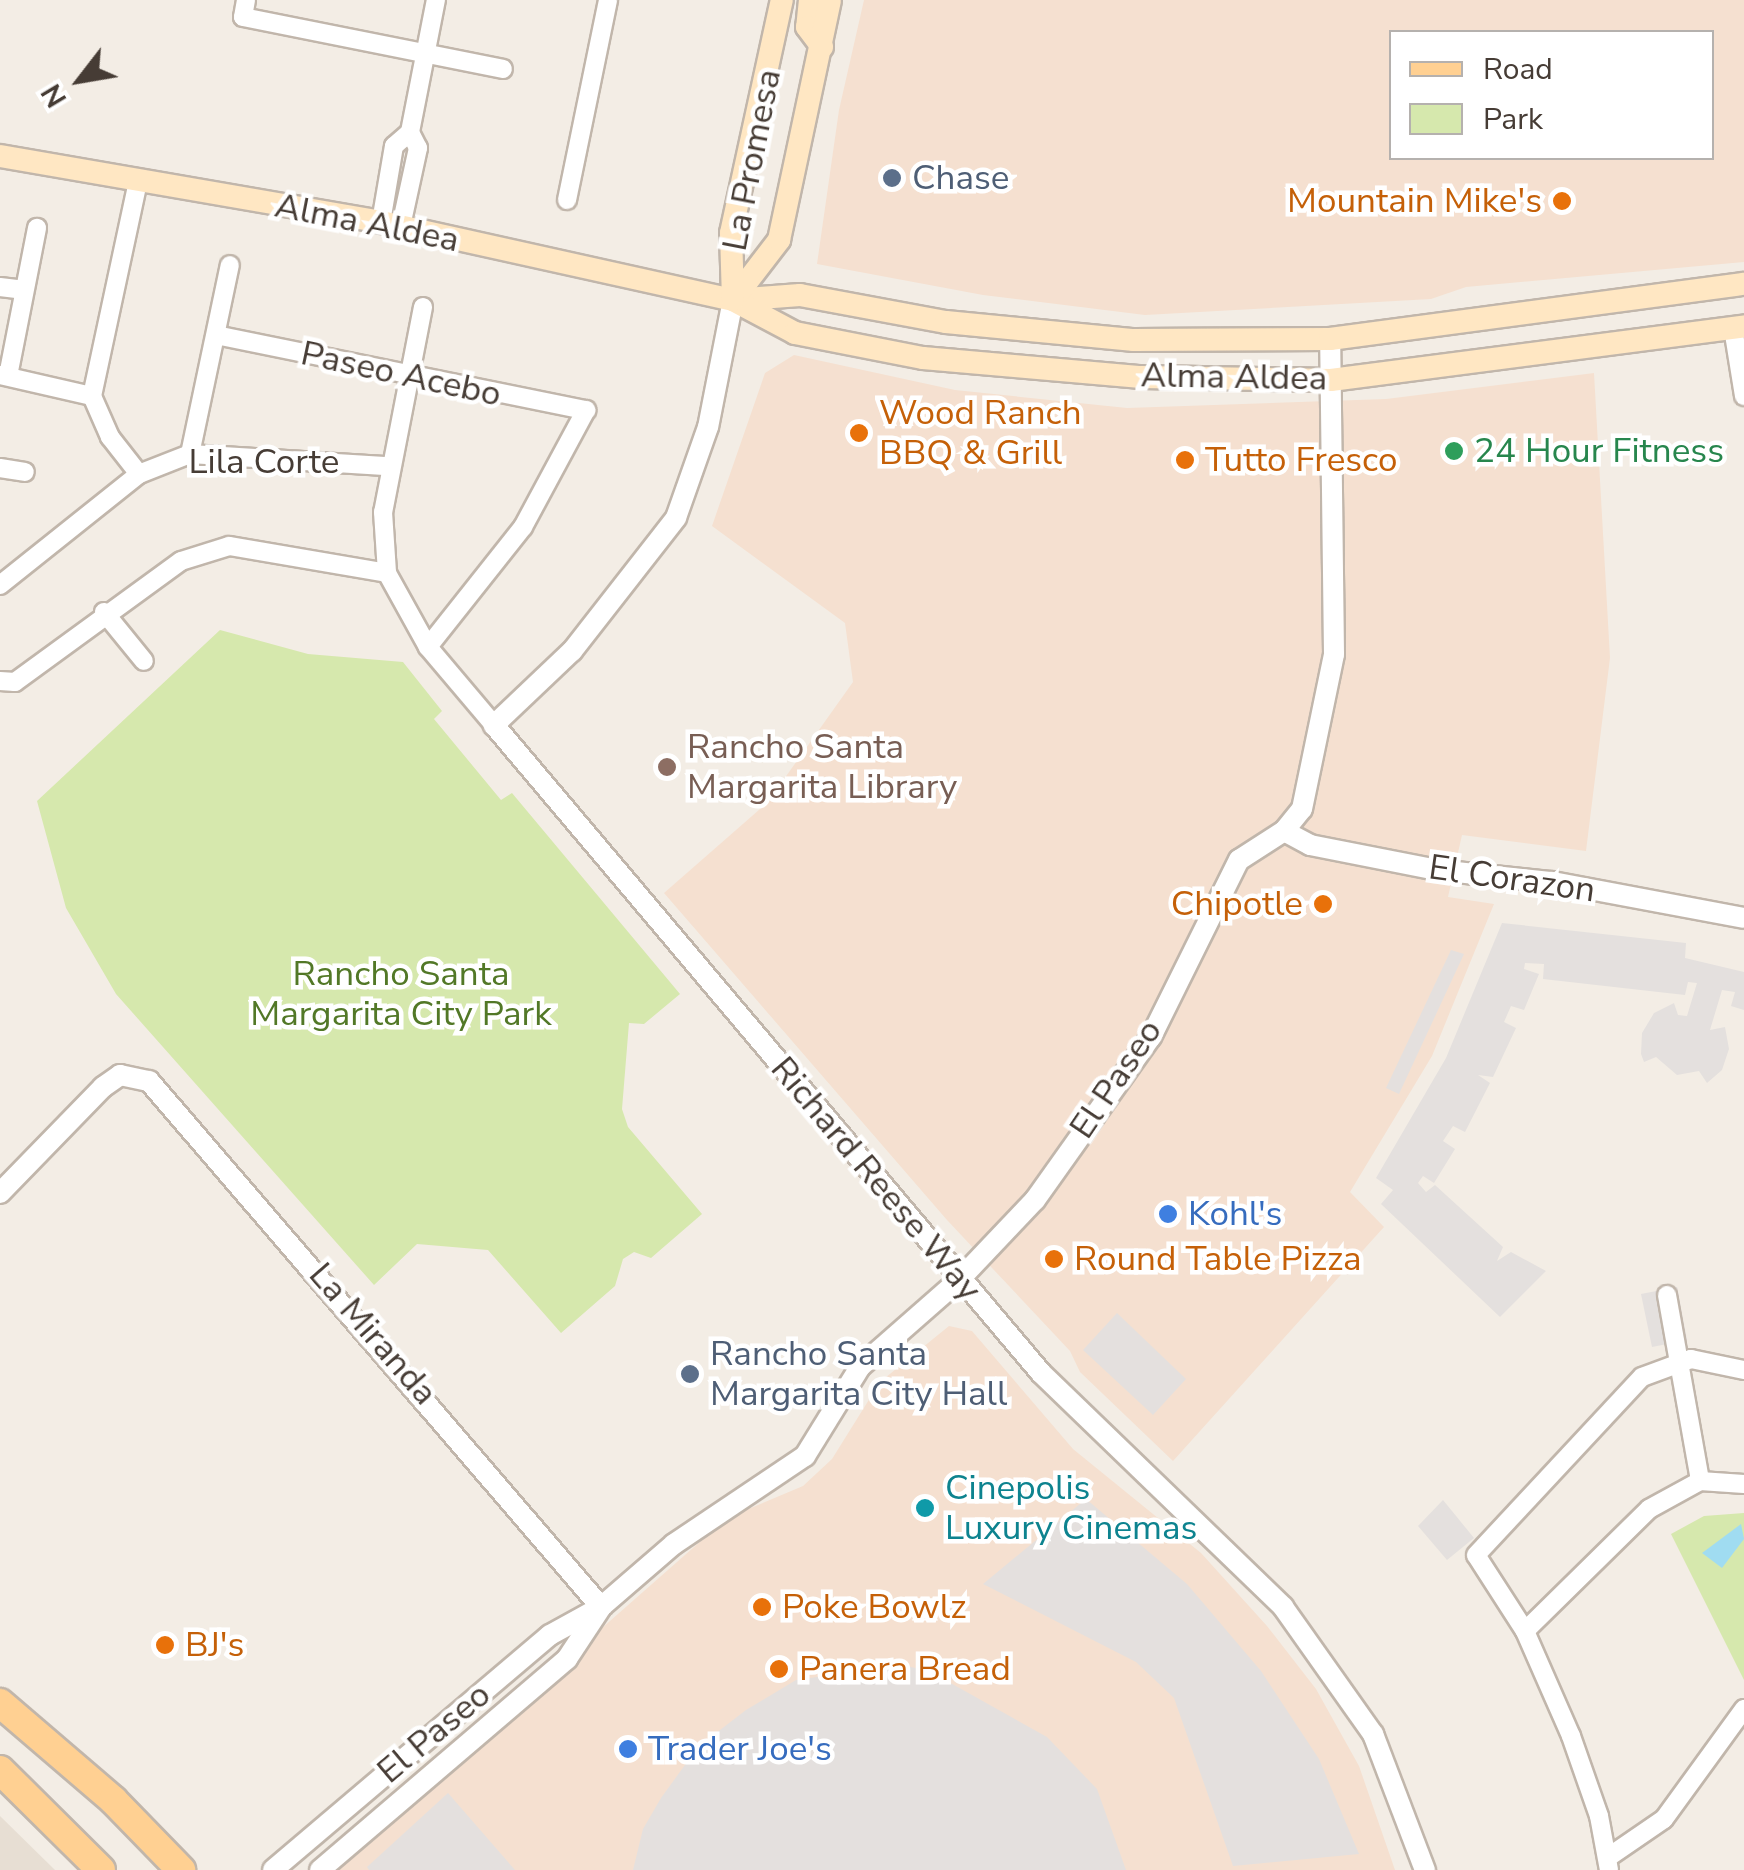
<!DOCTYPE html>
<html>
<head>
<meta charset="utf-8">
<style>
	body { margin:0 }
	#map { position:relative; width:1744px; height:1870px; overflow:hidden; background:#f3ede5; font-family:"Nunito Sans",sans-serif }
	div>[style] { position:absolute }
	.residential>* { inset:0; background:#e7ded3 }
	.commercial>* { inset:0; background:#f5e0d0 }
	.green>* { inset:0; background:#d6e8ad }
	.parking>* { inset:0; background:#e4e0de }
	.water>* { inset:0; background:#a0dcf1 }
	.roads { filter:drop-shadow(2px 0 #c1b6ab) drop-shadow(-2px 0 #c1b6ab) drop-shadow(0 2px #c1b6ab) drop-shadow(0 -2px #c1b6ab) }
	.minor>* { height:18px; margin:-9px; padding:0 9px; transform-origin:9px; border-radius:9px; background:#fff }
	.tertiary>* { height:20px; margin:-10px; padding:0 10px; transform-origin:10px; border-radius:10px; background:#fff }
	.secondary>* { height:22px; margin:-11px; padding:0 11px; transform-origin:11px; border-radius:11px; background:#ffe7c3 }
	.primary>* { height:28px; margin:-14px; padding:0 14px; transform-origin:14px; border-radius:14px; background:#ffd092 }
	.dots>* { width:28px; height:28px; translate:-50% -50%; box-sizing:border-box; border:5px solid #fff; border-radius:50% }
	span { translate:-50% -50%; white-space:nowrap; text-align:center; line-height:1.15; -webkit-text-stroke:9px #fff; paint-order:stroke }
	.street-label { font-size:35px; color:#463c35 }
	.service-label { font-size:35px; color:#4e5e75 }
	.left { translate:0 -50%; text-align:left }
	.food-label { font-size:35px; color:#c56008 }
	.right { translate:-100% -50%; text-align:right }
	.leisure-label { font-size:35px; color:#27864d }
	.education-label { font-size:35px; color:#785e54 }
	.park-label { font-size:35px; color:#527827 }
	.shop-label { font-size:35px; color:#366cbe }
	.culture-label { font-size:35px; color:#0d838f }
	.legend { position:absolute; left:1389px; top:30px; width:325px; height:130px; box-sizing:border-box; background:#fff; border:2px solid #b5b1ae; margin:0; padding:12px 18px; list-style:none; font-size:30px; color:#463c35 }
	.legend li { display:flex; align-items:center; gap:20px; height:50px }
	.legend b { width:50px; border:2px solid #b5b1ae }
	.north { position:absolute; left:30px; top:30px; width:100px; height:100px; -webkit-text-stroke:8px #fff; paint-order:stroke; rotate:239deg; font-size:28px; font-weight:700; line-height:40px; text-align:center; color:#463c35 }
	.north::after { content:''; display:block; margin:auto; width:35px; height:45px; background:#463c35; clip-path:polygon(50% 0,100% 100%,50% 72%,0 100%) }
</style>
</head>
<body>
<div id="map">
	<div class="residential">
		<div style="clip-path:polygon(0 1816px,55px 1870px,0 1870px)"></div>
	</div>
	<div class="commercial">
		<div style="clip-path:polygon(evenodd,864px 0,1744px 0,1744px 262px,1466px 287px,1431px 299px,1145px 315px,983px 295px,817px 264px,839px 110px,864px 0,1712px 32px,1712px 158px,1392px 158px,1392px 32px,1712px 32px)"></div>
		<div style="clip-path:polygon(794px 355px,955px 390px,1127px 408px,1386px 399px,1594px 373px,1610px 658px,1586px 851px,1462px 835px,1448px 897px,1494px 904px,1432px 1056px,1350px 1192px,1384px 1227px,1173px 1461px,1080px 1372px,1070px 1351px,947px 1220px,664px 893px,767px 803px,853px 682px,845px 623px,712px 526px,765px 373px)"></div>
		<div style="clip-path:polygon(949px 1326px,972px 1331px,1073px 1449px,1201px 1553px,1267px 1626px,1316px 1689px,1359px 1766px,1395px 1870px,327px 1870px,727px 1518px,803px 1486px,832px 1459px,880px 1382px)"></div>
	</div>
	<div class="green">
		<div style="clip-path:polygon(220px 630px,308px 654px,403px 662px,442px 711px,434px 719px,501px 800px,512px 793px,680px 994px,644px 1024px,629px 1023px,622px 1109px,628px 1127px,702px 1214px,651px 1258px,634px 1252px,623px 1259px,615px 1286px,561px 1333px,488px 1250px,417px 1244px,374px 1285px,116px 994px,66px 908px,37px 801px)"></div>
		<div style="clip-path:polygon(1744px 1513px,1744px 1680px,1671px 1534px,1704px 1516px)"></div>
	</div>
	<div class="parking">
		<div style="clip-path:polygon(1502px 923px,1686px 943px,1685px 958px,1744px 972px,1744px 1010px,1731px 1006px,1735px 992px,1722px 990px,1710px 1030px,1725px 1027px,1729px 1049px,1722px 1070px,1707px 1083px,1699px 1071px,1677px 1075px,1656px 1057px,1644px 1062px,1641px 1054px,1642px 1033px,1654px 1013px,1674px 1003px,1678px 1015px,1687px 1016px,1697px 983px,1688px 982px,1685px 995px,1543px 979px,1544px 964px,1525px 963px,1524px 969px,1539px 974px,1524px 1010px,1511px 1006px,1504px 1022px,1516px 1028px,1493px 1077px,1478px 1075px,1490px 1083px,1465px 1132px,1453px 1126px,1443px 1141px,1455px 1149px,1434px 1183px,1423px 1176px,1418px 1183px,1426px 1192px,1435px 1185px,1503px 1247px,1497px 1261px,1511px 1252px,1546px 1271px,1500px 1317px,1381px 1204px,1393px 1190px,1376px 1178px,1446px 1058px)"></div>
		<div style="clip-path:polygon(1451px 950px,1464px 954px,1399px 1094px,1386px 1088px)"></div>
		<div style="clip-path:polygon(1677px 1287px,1687px 1340px,1652px 1347px,1641px 1294px)"></div>
		<div style="clip-path:polygon(1117px 1313px,1186px 1379px,1153px 1415px,1083px 1350px)"></div>
		<div style="clip-path:polygon(1086px 1499px,1187px 1584px,1261px 1671px,1319px 1759px,1359px 1854px,1233px 1866px,1174px 1698px,1136px 1662px,983px 1584px)"></div>
		<div style="clip-path:polygon(1443px 1500px,1474px 1538px,1447px 1560px,1418px 1526px)"></div>
		<div style="clip-path:polygon(902px 1665px,929px 1671px,1047px 1737px,1097px 1789px,1126px 1870px,633px 1870px,643px 1829px,661px 1798px,698px 1747px,746px 1710px,796px 1680px)"></div>
		<div style="clip-path:polygon(448px 1793px,515px 1870px,369px 1870px,367px 1867px)"></div>
	</div>
	<div class="water">
		<div style="clip-path:polygon(1741px 1524px,1744px 1539px,1722px 1568px,1702px 1553px)"></div>
	</div>
	<div class="roads">
		<div class="minor">
			<div style="left:246px;top:0;width:17px;rotate:100deg"></div>
			<div style="left:243px;top:17px;width:265px;rotate:11.3deg"></div>
			<div style="left:567px;top:200px;width:204px;rotate:-78.4deg"></div>
			<div style="left:381px;top:222px;width:77px;rotate:-80.3deg"></div>
			<div style="left:394px;top:146px;width:21px;rotate:-41deg"></div>
			<div style="left:410px;top:132px;width:135px;rotate:-78.9deg"></div>
			<div style="left:401px;top:226px;width:80px;rotate:-77.7deg"></div>
			<div style="left:418px;top:148px;width:18px;rotate:-117deg"></div>
			<div style="left:0;top:287px;width:23px;rotate:7deg"></div>
			<div style="left:423px;top:307px;width:209px;rotate:101deg"></div>
			<div style="left:383px;top:512px;width:61px;rotate:86.2deg"></div>
			<div style="left:387px;top:573px;width:85px;rotate:61deg"></div>
			<div style="left:428px;top:647px;width:102px;rotate:49.8deg"></div>
			<div style="left:1733px;top:328px;width:69px;rotate:80.8deg"></div>
			<div style="left:216px;top:335px;width:378px;rotate:11.5deg"></div>
			<div style="left:586px;top:410px;width:133px;rotate:118.3deg"></div>
			<div style="left:523px;top:527px;width:153px;rotate:128.4deg"></div>
			<div style="left:0;top:375px;width:94px;rotate:12.9deg"></div>
			<div style="left:92px;top:396px;width:45px;rotate:66.3deg"></div>
			<div style="left:110px;top:437px;width:47px;rotate:51.9deg"></div>
			<div style="left:8px;top:376px;width:151px;rotate:-78.9deg"></div>
			<div style="left:92px;top:396px;width:219px;rotate:-77.9deg"></div>
			<div style="left:190px;top:454px;width:193px;rotate:-78.1deg"></div>
			<div style="left:0;top:468px;width:25px;rotate:9deg"></div>
			<div style="left:0;top:585px;width:178px;rotate:-38.6deg"></div>
			<div style="left:139px;top:474px;width:55px;rotate:-21.4deg"></div>
			<div style="left:190px;top:454px;width:199px;rotate:3.5deg"></div>
			<div style="left:104px;top:612px;width:63px;rotate:50.8deg"></div>
			<div style="left:0;top:681px;width:15px;rotate:4deg"></div>
			<div style="left:15px;top:682px;width:205px;rotate:-36.1deg"></div>
			<div style="left:181px;top:561px;width:50px;rotate:-17.4deg"></div>
			<div style="left:229px;top:546px;width:160px;rotate:9.7deg"></div>
			<div style="left:1667px;top:1295px;width:189px;rotate:79.9deg"></div>
			<div style="left:1525px;top:1631px;width:174px;rotate:-44.5deg"></div>
			<div style="left:1649px;top:1509px;width:58px;rotate:-28.8deg"></div>
			<div style="left:1700px;top:1481px;width:44px;rotate:3.9deg"></div>
			<div style="left:1610px;top:1856px;width:65px;rotate:-34.4deg"></div>
			<div style="left:1664px;top:1819px;width:136px;rotate:-54deg"></div>
			<div style="left:1609px;top:1870px;width:55px;rotate:-100.5deg"></div>
			<div style="left:1599px;top:1816px;width:85px;rotate:-109.3deg"></div>
			<div style="left:1571px;top:1736px;width:115px;rotate:-113.7deg"></div>
			<div style="left:1525px;top:1631px;width:90px;rotate:-122.8deg"></div>
			<div style="left:1476px;top:1555px;width:243px;rotate:-47deg"></div>
			<div style="left:1642px;top:1377px;width:52px;rotate:-20.2deg"></div>
			<div style="left:1691px;top:1359px;width:54px;rotate:11.7deg"></div>
		</div>
		<div class="tertiary">
			<div style="left:733px;top:300px;width:129px;rotate:101.1deg"></div>
			<div style="left:708px;top:427px;width:96px;rotate:109.4deg"></div>
			<div style="left:676px;top:518px;width:169px;rotate:128deg"></div>
			<div style="left:572px;top:651px;width:108px;rotate:136.5deg"></div>
			<div style="left:494px;top:725px;width:848px;rotate:49.83deg"></div>
			<div style="left:1041px;top:1373px;width:337px;rotate:44deg"></div>
			<div style="left:1283px;top:1607px;width:156px;rotate:54.7deg"></div>
			<div style="left:1373px;top:1734px;width:146px;rotate:69.1deg"></div>
			<div style="left:1284px;top:831px;width:30px;rotate:28deg"></div>
			<div style="left:1310px;top:845px;width:129px;rotate:11.1deg"></div>
			<div style="left:1437px;top:870px;width:116px;rotate:6deg"></div>
			<div style="left:1552px;top:882px;width:195px;rotate:10.6deg"></div>
			<div style="left:0;top:1193px;width:148px;rotate:-45.8deg"></div>
			<div style="left:103px;top:1087px;width:21px;rotate:-35deg"></div>
			<div style="left:120px;top:1075px;width:30px;rotate:12deg"></div>
			<div style="left:149px;top:1081px;width:694px;rotate:49.33deg"></div>
			<div style="left:273px;top:1870px;width:363px;rotate:-40.3deg"></div>
			<div style="left:550px;top:1635px;width:58px;rotate:-28.8deg"></div>
			<div style="left:601px;top:1607px;width:96px;rotate:-40.8deg"></div>
			<div style="left:674px;top:1544px;width:158px;rotate:-33.9deg"></div>
			<div style="left:805px;top:1456px;width:105px;rotate:-58.3deg"></div>
			<div style="left:860px;top:1367px;width:132px;rotate:-41.3deg"></div>
			<div style="left:959px;top:1280px;width:110px;rotate:-46.5deg"></div>
			<div style="left:1035px;top:1200px;width:200px;rotate:-54.6deg"></div>
			<div style="left:1151px;top:1037px;width:198px;rotate:-63.6deg"></div>
			<div style="left:1239px;top:860px;width:54px;rotate:-32.8deg"></div>
			<div style="left:1284px;top:831px;width:28px;rotate:-51deg"></div>
			<div style="left:1302px;top:809px;width:158px;rotate:-78.3deg"></div>
			<div style="left:1334px;top:654px;width:315px;rotate:-90.7deg"></div>
			<div style="left:320px;top:1870px;width:325px;rotate:-40.5deg"></div>
			<div style="left:567px;top:1659px;width:60px;rotate:-56.6deg"></div>
		</div>
		<div class="secondary">
			<div style="left:810px;top:0;width:27px;rotate:96deg"></div>
			<div style="left:807px;top:27px;width:25px;rotate:53deg"></div>
			<div style="left:0;top:156px;width:387px;rotate:9.8deg"></div>
			<div style="left:381px;top:222px;width:361px;rotate:12.5deg"></div>
			<div style="left:733px;top:300px;width:67px;rotate:-4.3deg"></div>
			<div style="left:800px;top:295px;width:148px;rotate:10.5deg"></div>
			<div style="left:946px;top:322px;width:189px;rotate:5.5deg"></div>
			<div style="left:1134px;top:340px;width:196px;rotate:-0.3deg"></div>
			<div style="left:1330px;top:339px;width:418px;rotate:-7.6deg"></div>
			<div style="left:733px;top:300px;width:70px;rotate:28deg"></div>
			<div style="left:795px;top:333px;width:130px;rotate:11.1deg"></div>
			<div style="left:923px;top:358px;width:219px;rotate:5deg"></div>
			<div style="left:1141px;top:377px;width:190px;rotate:0.9deg"></div>
			<div style="left:1331px;top:380px;width:417px;rotate:-7.4deg"></div>
			<div style="left:733px;top:300px;width:76px;rotate:-52.5deg"></div>
			<div style="left:779px;top:240px;width:245px;rotate:-78deg"></div>
			<div style="left:733px;top:300px;width:67px;rotate:-91.7deg"></div>
			<div style="left:731px;top:233px;width:239px;rotate:-77.7deg"></div>
		</div>
		<div class="primary">
			<div style="left:0;top:1703px;width:149px;rotate:40.6deg"></div>
			<div style="left:113px;top:1800px;width:98px;rotate:45.8deg"></div>
			<div style="left:0;top:1770px;width:142px;rotate:44.7deg"></div>
		</div>
	</div>
	<div class="dots">
		<div style="left:892px;top:178px;background:#5c6f8a"></div>
		<div style="left:1562px;top:201px;background:#e8710a"></div>
		<div style="left:859px;top:433px;background:#e8710a"></div>
		<div style="left:1454px;top:451px;background:#2e9e5b"></div>
		<div style="left:1185px;top:460px;background:#e8710a"></div>
		<div style="left:667px;top:767px;background:#8d6e63"></div>
		<div style="left:1323px;top:904px;background:#e8710a"></div>
		<div style="left:1168px;top:1214px;background:#3f7fe0"></div>
		<div style="left:1054px;top:1259px;background:#e8710a"></div>
		<div style="left:690px;top:1374px;background:#5c6f8a"></div>
		<div style="left:925px;top:1508px;background:#0f9aa8"></div>
		<div style="left:762px;top:1607px;background:#e8710a"></div>
		<div style="left:165px;top:1645px;background:#e8710a"></div>
		<div style="left:779px;top:1669px;background:#e8710a"></div>
		<div style="left:628px;top:1749px;background:#3f7fe0"></div>
	</div>
	<div class="street-label">
		<span style="left:752px;top:160px;rotate:-79deg">La Promesa</span>
		<span style="left:367px;top:223px;rotate:11deg">Alma Aldea</span>
		<span style="left:401px;top:374px;rotate:12deg">Paseo Acebo</span>
		<span style="left:1234px;top:377px;rotate:1deg">Alma Aldea</span>
		<span style="left:264px;top:462px">Lila Corte</span>
		<span style="left:1512px;top:879px;rotate:8deg">El Corazon</span>
		<span style="left:1116px;top:1079px;rotate:-56deg">El Paseo</span>
		<span style="left:876px;top:1179px;rotate:50deg">Richard Reese Way</span>
		<span style="left:373px;top:1334px;rotate:49deg">La Miranda</span>
		<span style="left:434px;top:1733px;rotate:-40deg">El Paseo</span>
	</div>
	<div class="service-label">
		<span class="left" style="left:912px;top:178px">Chase</span>
		<span class="left" style="left:710px;top:1374px">Rancho Santa<br>Margarita City Hall</span>
	</div>
	<div class="food-label">
		<span class="right" style="left:1542px;top:201px">Mountain Mike's</span>
		<span class="left" style="left:879px;top:433px">Wood Ranch<br>BBQ &amp; Grill</span>
		<span class="left" style="left:1205px;top:460px">Tutto Fresco</span>
		<span class="right" style="left:1303px;top:904px">Chipotle</span>
		<span class="left" style="left:1074px;top:1259px">Round Table Pizza</span>
		<span class="left" style="left:782px;top:1607px">Poke Bowlz</span>
		<span class="left" style="left:185px;top:1645px">BJ's</span>
		<span class="left" style="left:799px;top:1669px">Panera Bread</span>
	</div>
	<div class="leisure-label">
		<span class="left" style="left:1474px;top:451px">24 Hour Fitness</span>
	</div>
	<div class="education-label">
		<span class="left" style="left:687px;top:767px">Rancho Santa<br>Margarita Library</span>
	</div>
	<div class="park-label">
		<span style="left:401px;top:994px">Rancho Santa<br>Margarita City Park</span>
	</div>
	<div class="shop-label">
		<span class="left" style="left:1188px;top:1214px">Kohl's</span>
		<span class="left" style="left:648px;top:1749px">Trader Joe's</span>
	</div>
	<div class="culture-label">
		<span class="left" style="left:945px;top:1508px">Cinepolis<br>Luxury Cinemas</span>
	</div>
	<ul class="legend">
	<li><b style="height:12px;background:#ffd092"></b>Road</li>
	<li><b style="height:28px;background:#d6e8ad"></b>Park</li>
	</ul>
	<div class="north">N</div>
</div>
</body>
</html>
